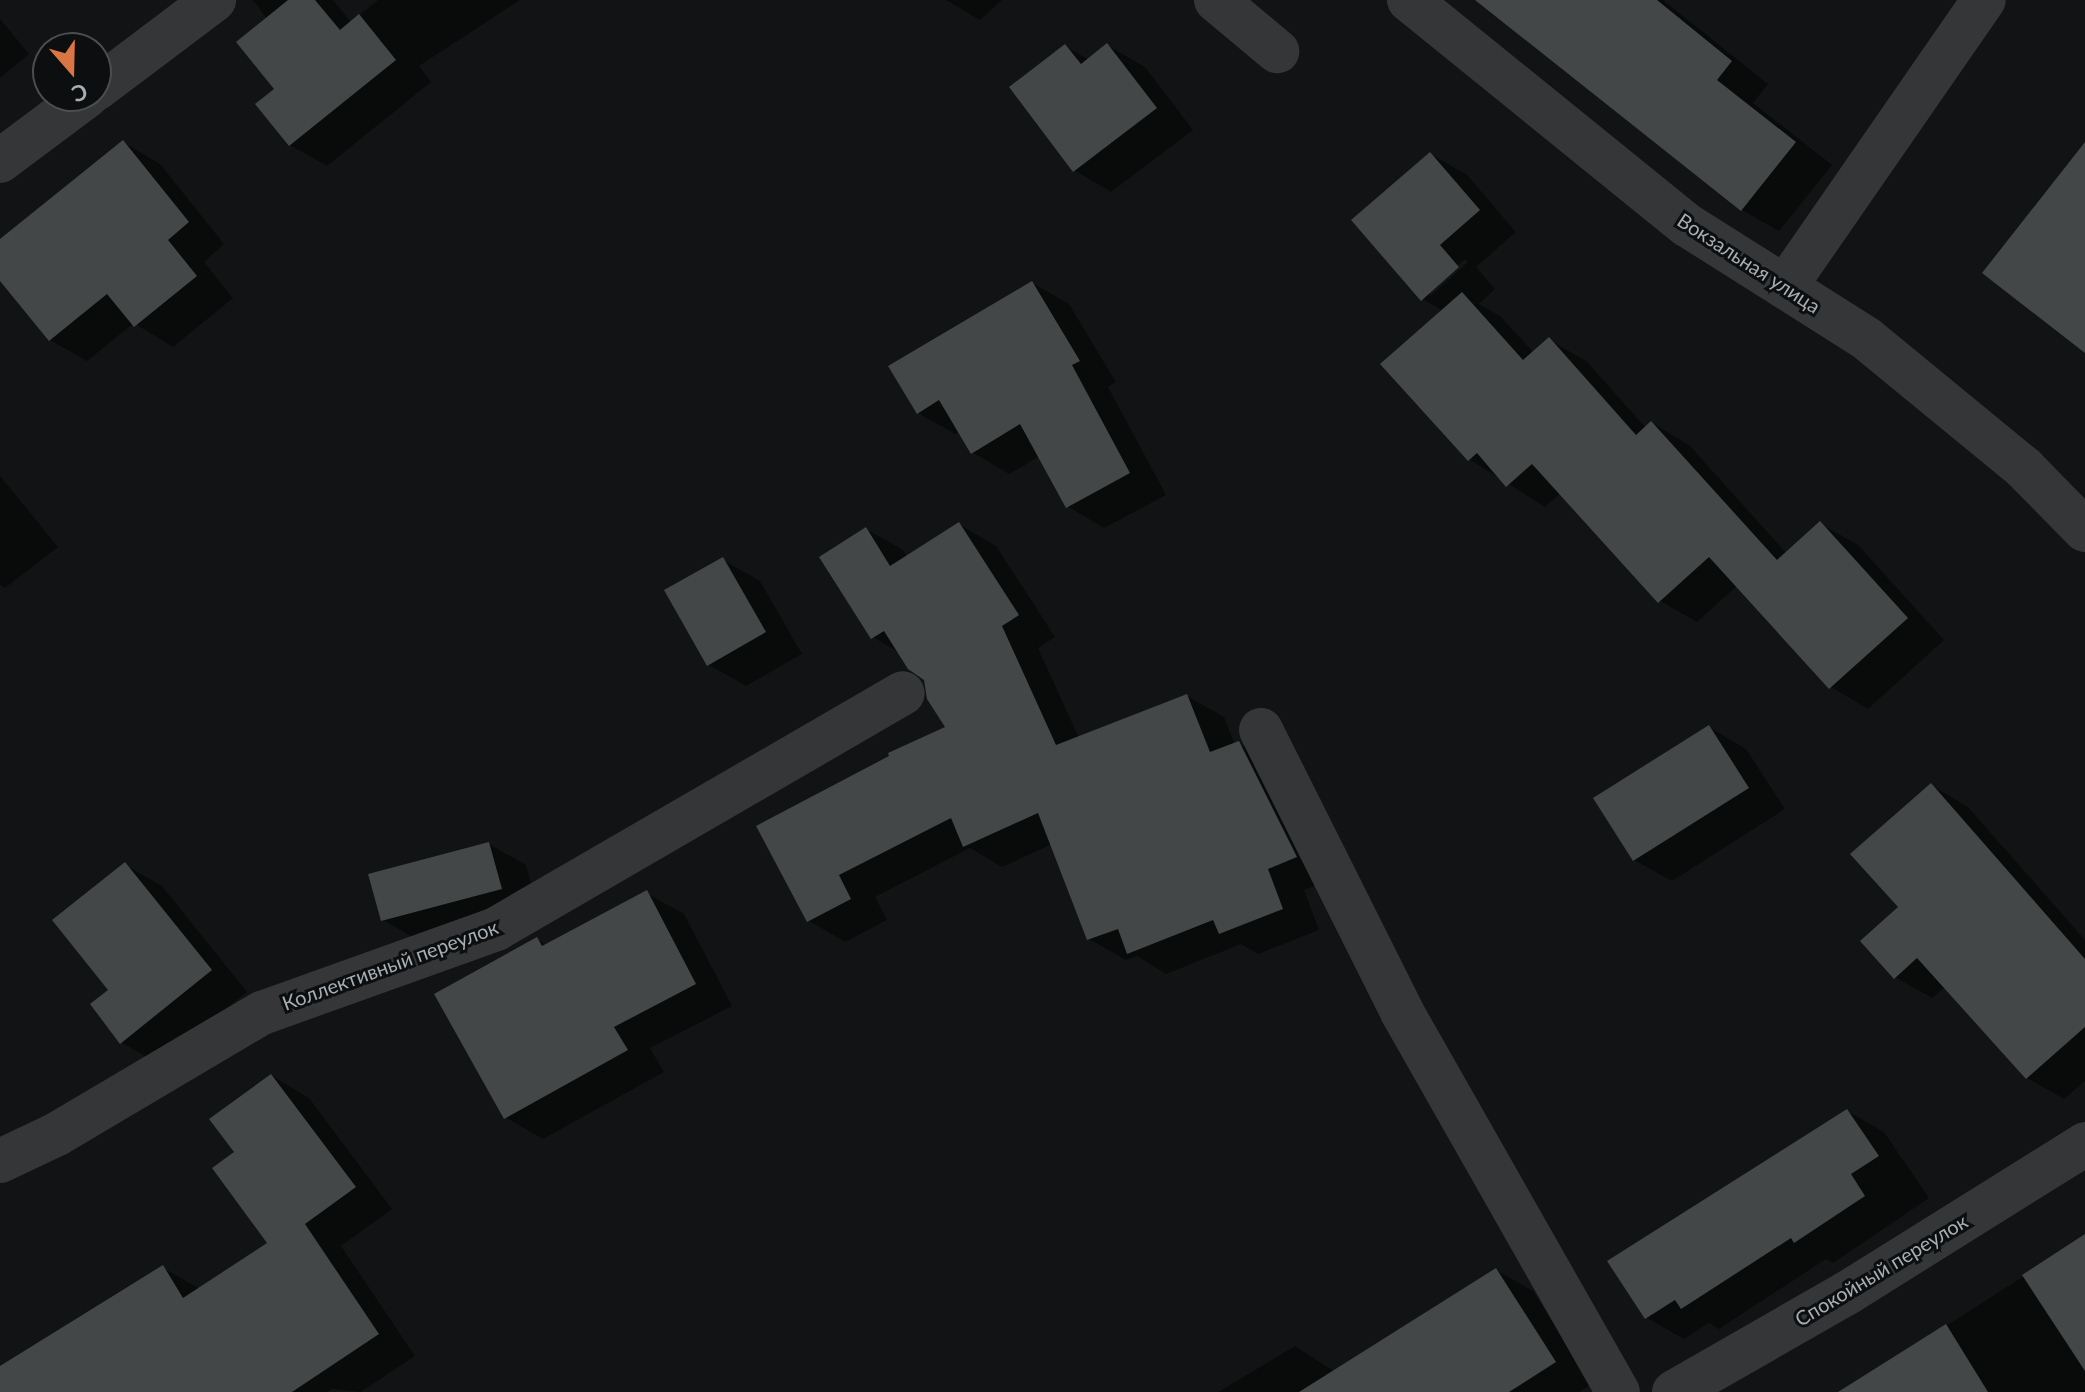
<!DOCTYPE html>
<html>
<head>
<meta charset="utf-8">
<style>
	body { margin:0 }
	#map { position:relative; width:2085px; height:1392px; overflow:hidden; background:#121314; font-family:Lato,sans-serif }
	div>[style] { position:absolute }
	.shadow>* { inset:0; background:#0007 }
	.building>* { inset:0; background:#444748 }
	.minor>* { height:44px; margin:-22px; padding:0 22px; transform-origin:22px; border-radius:22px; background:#343638 }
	span { translate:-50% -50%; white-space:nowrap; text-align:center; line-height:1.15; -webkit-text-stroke:6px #0d0e0f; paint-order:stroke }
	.street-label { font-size:20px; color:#a5aeb2 }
	.north { position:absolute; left:32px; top:32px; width:80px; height:80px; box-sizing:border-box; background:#0d0e0f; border:2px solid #4a4e50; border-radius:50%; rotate:160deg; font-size:22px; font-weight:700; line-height:32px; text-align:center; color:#a5aeb2 }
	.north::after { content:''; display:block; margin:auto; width:28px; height:36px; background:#da7544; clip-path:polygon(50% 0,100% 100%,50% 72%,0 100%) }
</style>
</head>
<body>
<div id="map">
	<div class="shadow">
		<div style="clip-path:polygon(253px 0,333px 0,351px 22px,378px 0,520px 0,419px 66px,431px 82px,327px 166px,290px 145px,277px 90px,267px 19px)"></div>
		<div style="clip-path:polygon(946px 0,1002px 0,980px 20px)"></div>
		<div style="clip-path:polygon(1479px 0,1663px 0,1768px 84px,1753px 103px,1832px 165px,1779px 231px,1742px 210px)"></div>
		<div style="clip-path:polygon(0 19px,29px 54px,0 78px)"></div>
		<div style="clip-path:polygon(1107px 45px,1145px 67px,1193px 130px,1111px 192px,1074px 170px,1065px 46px,1089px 60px)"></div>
		<div style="clip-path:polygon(123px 142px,160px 164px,224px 244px,204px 262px,233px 298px,173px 347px,134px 323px,87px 361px,50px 340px,0 278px,0 242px)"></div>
		<div style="clip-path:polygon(evenodd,1430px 154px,1467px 175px,1516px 232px,1476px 267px,1495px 289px,1479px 304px,1500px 316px,1534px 353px,1549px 340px,1586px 361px,1646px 428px,1652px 423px,1689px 445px,1787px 554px,1821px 524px,1858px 545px,1944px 640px,1868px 709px,1831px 687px,1738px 585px,1697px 622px,1660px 601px,1561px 493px,1545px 507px,1469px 459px,1443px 311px,1423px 299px,1430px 154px,1465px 259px,1468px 262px,1430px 296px,1430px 290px,1465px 259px)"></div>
		<div style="clip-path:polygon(1032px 283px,1069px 304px,1116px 382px,1108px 387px,1166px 495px,1104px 528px,1067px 506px,1040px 456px,1009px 474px,972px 452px,960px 431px,955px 434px,918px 413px)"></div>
		<div style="clip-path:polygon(0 476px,58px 547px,5px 588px,0 585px)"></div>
		<div style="clip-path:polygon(959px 524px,996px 546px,1055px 637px,1038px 648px,1079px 738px,1187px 696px,1224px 717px,1235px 745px,1238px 743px,1276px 765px,1333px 879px,1304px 890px,1319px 930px,1258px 954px,1241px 944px,1166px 974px,1137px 956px,1126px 960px,1089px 939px,1052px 844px,1002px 867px,970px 848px,875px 897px,887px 920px,845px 942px,808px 920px,759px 827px,948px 728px,926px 679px,900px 653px,873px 637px,866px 529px,903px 550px,907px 557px)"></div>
		<div style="clip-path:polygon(723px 560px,760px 581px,802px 654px,746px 686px,709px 665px)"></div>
		<div style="clip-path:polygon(1709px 727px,1746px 749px,1785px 809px,1672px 881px,1634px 860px)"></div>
		<div style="clip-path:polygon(1931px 785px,1968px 807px,2085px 940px,2085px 1081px,2064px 1099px,2027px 1078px,1945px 987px,1932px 998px,1895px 977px,1900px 907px)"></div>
		<div style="clip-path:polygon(489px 844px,526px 865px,538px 910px,420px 941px,383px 920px)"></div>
		<div style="clip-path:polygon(125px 865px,162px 886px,247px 992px,158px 1064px,121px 1042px,110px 990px)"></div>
		<div style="clip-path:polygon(646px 893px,684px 914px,732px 1006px,650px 1048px,664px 1072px,543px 1139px,505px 1117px,537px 939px,548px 946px)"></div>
		<div style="clip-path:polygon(272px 1076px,309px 1098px,392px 1209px,341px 1246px,415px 1356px,361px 1392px,333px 1389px,327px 1392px,0 1392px,0 1368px,163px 1268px,200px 1289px,270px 1243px,237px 1153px)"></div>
		<div style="clip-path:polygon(1847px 1111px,1884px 1132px,1929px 1198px,1833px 1263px,1826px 1259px,1719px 1329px,1709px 1323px,1684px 1339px,1647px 1318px,1610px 1261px)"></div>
		<div style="clip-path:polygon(2085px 1237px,2085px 1392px,1851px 1392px,1849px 1388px)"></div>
		<div style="clip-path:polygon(1496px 1270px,1533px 1291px,1592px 1384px,1579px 1392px,1218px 1392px,1295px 1346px,1335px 1372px)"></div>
	</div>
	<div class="building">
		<div style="clip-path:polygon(288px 0,315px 0,340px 30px,359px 14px,396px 60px,289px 146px,255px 104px,274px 89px,236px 42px)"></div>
		<div style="clip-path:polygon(1475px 0,1657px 0,1732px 61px,1717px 80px,1796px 142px,1741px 211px)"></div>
		<div style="clip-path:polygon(1107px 43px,1157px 108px,1073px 172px,1009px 87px,1065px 44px,1081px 64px)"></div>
		<div style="clip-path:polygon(123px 140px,189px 222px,168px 240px,197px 276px,134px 327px,107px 294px,49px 341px,0 281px,0 239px)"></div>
		<div style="clip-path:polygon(2085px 142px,2085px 353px,1982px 273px)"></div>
		<div style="clip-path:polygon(1430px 152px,1480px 210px,1440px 245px,1459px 267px,1421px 301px,1351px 220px)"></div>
		<div style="clip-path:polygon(1032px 281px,1080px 361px,1072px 365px,1130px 473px,1066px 508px,1020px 424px,971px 454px,939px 400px,917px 414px,888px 366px)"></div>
		<div style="clip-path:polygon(1462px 292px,1523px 360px,1549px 337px,1636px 435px,1651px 421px,1777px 560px,1820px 521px,1908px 618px,1829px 689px,1709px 557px,1658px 603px,1532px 464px,1506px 487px,1477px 453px,1468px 461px,1380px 364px)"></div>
		<div style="clip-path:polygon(959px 522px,1019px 615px,1002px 626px,1056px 745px,1187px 694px,1210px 752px,1239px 741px,1297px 857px,1268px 869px,1283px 909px,1219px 934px,1213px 920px,1127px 954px,1118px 929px,1087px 940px,1038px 813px,963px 847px,951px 818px,839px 875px,851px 899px,807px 922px,756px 826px,889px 756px,888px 753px,945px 727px,927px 699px,924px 680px,908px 669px,884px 631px,871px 639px,819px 557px,866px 527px,890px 566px)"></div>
		<div style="clip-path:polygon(723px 557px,766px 632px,707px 666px,664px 590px)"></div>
		<div style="clip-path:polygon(1709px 725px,1749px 788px,1633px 861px,1593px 798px)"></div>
		<div style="clip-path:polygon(1931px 783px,2085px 959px,2085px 1027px,2026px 1079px,1917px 958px,1894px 979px,1860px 941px,1898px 907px,1850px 854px)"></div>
		<div style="clip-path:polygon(489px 842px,502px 889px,381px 921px,368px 874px)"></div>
		<div style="clip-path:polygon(125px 862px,212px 970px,120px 1044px,90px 1004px,108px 990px,52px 920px)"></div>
		<div style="clip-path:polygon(647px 890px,696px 984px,614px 1027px,628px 1050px,504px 1119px,434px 994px,537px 937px,542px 946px)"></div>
		<div style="clip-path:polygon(271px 1074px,356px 1187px,305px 1224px,379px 1334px,292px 1392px,0 1392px,0 1366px,163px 1265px,183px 1298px,267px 1243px,212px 1168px,234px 1152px,209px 1119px)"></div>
		<div style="clip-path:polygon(1847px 1109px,1879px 1156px,1851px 1174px,1865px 1196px,1794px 1243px,1791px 1238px,1681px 1309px,1675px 1300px,1645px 1319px,1607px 1261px)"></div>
		<div style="clip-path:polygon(2085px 1234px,2085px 1371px,2022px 1275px)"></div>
		<div style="clip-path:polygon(1496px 1268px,1556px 1362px,1509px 1392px,1299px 1392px)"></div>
		<div style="clip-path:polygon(1946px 1324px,1988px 1392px,1838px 1392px)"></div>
	</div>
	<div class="minor">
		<div style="left:1216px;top:0;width:80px;rotate:39.9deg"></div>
		<div style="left:1409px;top:0;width:358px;rotate:39deg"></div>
		<div style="left:1687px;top:225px;width:213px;rotate:32.3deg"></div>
		<div style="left:1867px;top:339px;width:203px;rotate:39.4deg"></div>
		<div style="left:2024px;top:468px;width:87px;rotate:45.5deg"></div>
		<div style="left:96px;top:89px;width:148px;rotate:-37deg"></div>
		<div style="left:0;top:161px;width:109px;rotate:-36.8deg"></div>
		<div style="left:1785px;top:287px;width:349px;rotate:-55.3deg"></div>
		<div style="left:1261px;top:730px;width:315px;rotate:63.4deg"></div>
		<div style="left:1402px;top:1012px;width:437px;rotate:60.4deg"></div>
		<div style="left:0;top:1161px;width:63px;rotate:-25.3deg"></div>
		<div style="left:57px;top:1134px;width:238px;rotate:-30.6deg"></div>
		<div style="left:262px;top:1013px;width:249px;rotate:-19.7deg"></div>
		<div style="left:496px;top:929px;width:470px;rotate:-30.1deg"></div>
		<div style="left:1674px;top:1392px;width:199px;rotate:-29.8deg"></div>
		<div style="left:1847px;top:1293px;width:281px;rotate:-32deg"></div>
	</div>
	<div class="street-label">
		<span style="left:1749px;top:263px;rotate:33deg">Вокзальная улица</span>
		<span style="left:390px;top:965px;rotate:-20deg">Коллективный переулок</span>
		<span style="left:1881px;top:1270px;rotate:-31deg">Спокойный переулок</span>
	</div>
	<div class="north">С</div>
</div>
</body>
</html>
